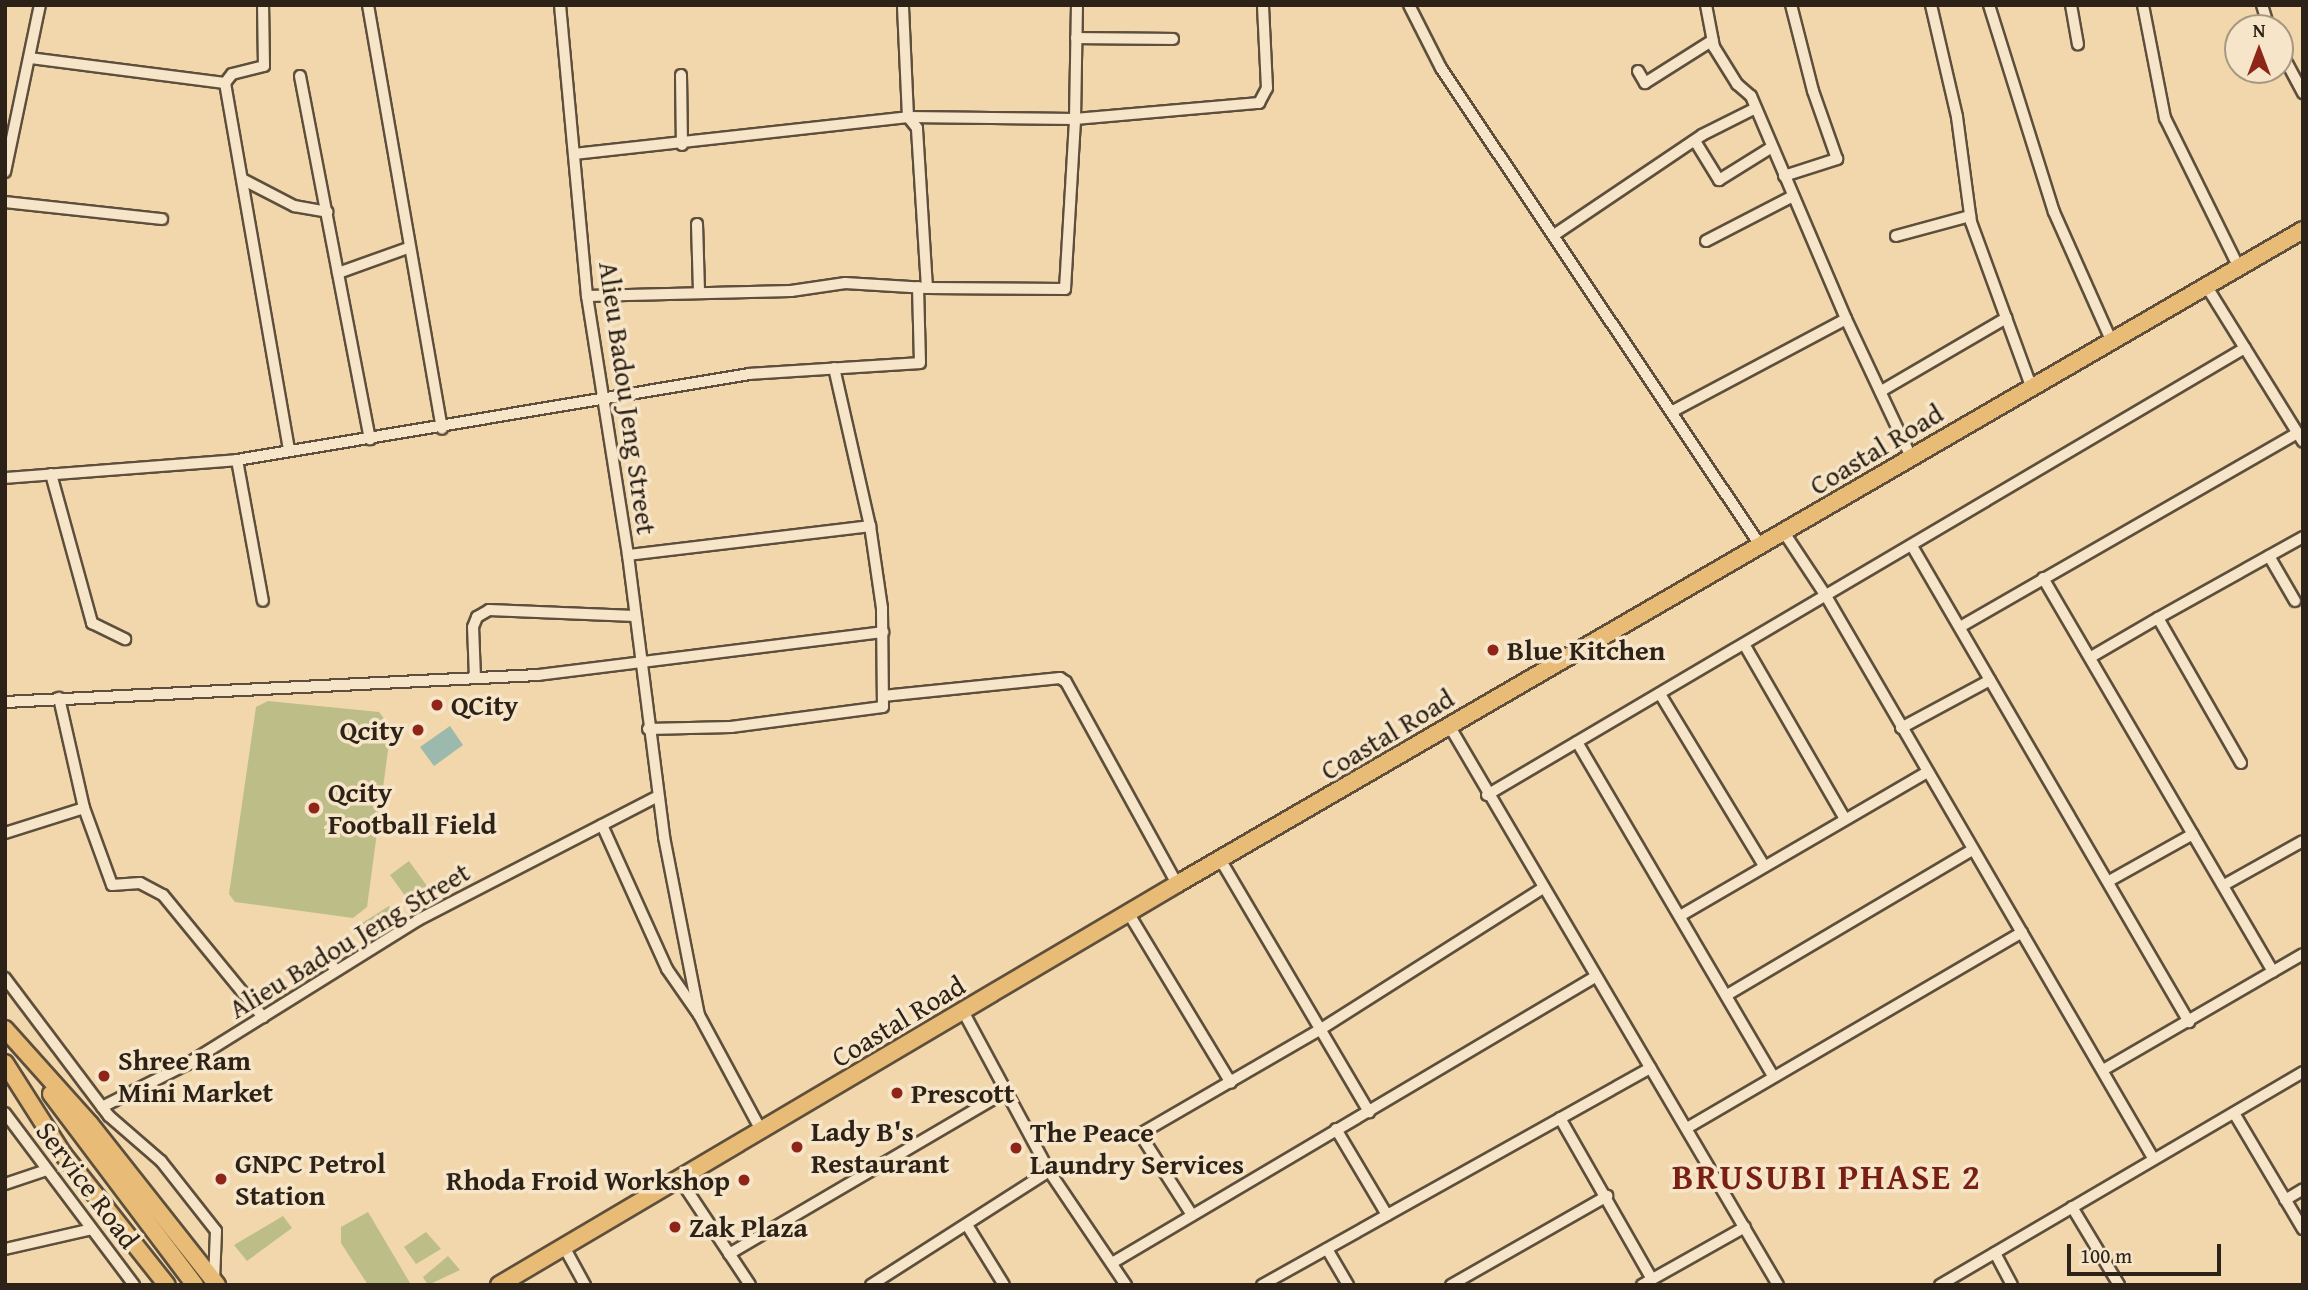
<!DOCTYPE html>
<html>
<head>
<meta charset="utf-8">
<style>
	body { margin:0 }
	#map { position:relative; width:2308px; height:1290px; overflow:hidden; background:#f1d7ab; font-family:"Gentium Book Plus",serif }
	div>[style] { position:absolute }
	.green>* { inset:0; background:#bdbd87 }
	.water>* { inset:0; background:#9bb9ac }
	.roads { filter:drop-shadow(2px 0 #5d4f3c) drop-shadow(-2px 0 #5d4f3c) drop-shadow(0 2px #5d4f3c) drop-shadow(0 -2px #5d4f3c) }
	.minor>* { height:10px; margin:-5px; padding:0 5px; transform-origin:5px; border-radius:5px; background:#f6e5c8 }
	.primary>* { height:16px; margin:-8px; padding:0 8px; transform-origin:8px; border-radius:8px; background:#e8bc76 }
	.dots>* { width:19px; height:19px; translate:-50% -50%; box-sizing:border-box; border:4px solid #f6e5c8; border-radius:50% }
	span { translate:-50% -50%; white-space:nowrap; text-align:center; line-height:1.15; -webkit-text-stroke:7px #f6e5c8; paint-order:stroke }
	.street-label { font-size:28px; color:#2c2217 }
	.poi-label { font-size:28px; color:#2c2217; font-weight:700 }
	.left { translate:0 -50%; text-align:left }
	.right { translate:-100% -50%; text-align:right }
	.district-label { font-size:35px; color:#7a1f14; font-weight:700; letter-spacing:2px }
	.frame { position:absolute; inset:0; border:7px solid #2c2217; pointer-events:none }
	.north { position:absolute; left:2224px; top:14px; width:70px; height:70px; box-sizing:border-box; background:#f6e5c8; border:2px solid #a59781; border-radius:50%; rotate:0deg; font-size:19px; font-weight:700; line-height:28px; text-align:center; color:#2c2217 }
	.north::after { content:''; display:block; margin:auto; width:24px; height:32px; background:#8f2418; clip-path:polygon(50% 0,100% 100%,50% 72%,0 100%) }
	.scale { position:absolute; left:2067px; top:1244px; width:154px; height:32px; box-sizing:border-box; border:4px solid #2c2217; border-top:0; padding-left:9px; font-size:21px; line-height:24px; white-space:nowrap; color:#2c2217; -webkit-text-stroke:5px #f6e5c8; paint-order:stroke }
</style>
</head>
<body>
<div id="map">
	<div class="green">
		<div style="clip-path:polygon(268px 701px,379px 712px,391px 728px,367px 907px,353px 918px,235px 902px,229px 894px,256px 707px)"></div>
		<div style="clip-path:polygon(409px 861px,435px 897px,416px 911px,390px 875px)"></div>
		<div style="clip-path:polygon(389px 906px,398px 919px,368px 938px,359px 925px)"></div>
		<div style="clip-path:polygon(368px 1212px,410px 1283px,368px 1285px,341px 1243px,341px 1227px)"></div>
		<div style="clip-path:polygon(283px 1216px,292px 1228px,247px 1261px,234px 1245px)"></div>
		<div style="clip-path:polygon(426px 1232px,441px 1249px,416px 1264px,404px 1247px)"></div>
		<div style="clip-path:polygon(448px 1256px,460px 1270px,428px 1285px,423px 1277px)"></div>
	</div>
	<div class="water">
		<div style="clip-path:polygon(450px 726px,463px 745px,434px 766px,420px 747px)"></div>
	</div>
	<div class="roads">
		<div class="minor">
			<div style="left:368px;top:5px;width:430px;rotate:80.1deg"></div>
			<div style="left:560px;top:5px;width:292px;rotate:84.7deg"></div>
			<div style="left:587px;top:296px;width:262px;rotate:81deg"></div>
			<div style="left:628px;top:555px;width:284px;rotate:82.7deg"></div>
			<div style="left:664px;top:837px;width:181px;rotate:78.9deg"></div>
			<div style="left:1409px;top:5px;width:71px;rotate:63.1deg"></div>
			<div style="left:1441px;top:68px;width:577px;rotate:56.23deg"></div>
			<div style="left:1706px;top:5px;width:43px;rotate:79.2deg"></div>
			<div style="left:1714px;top:47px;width:44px;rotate:58.1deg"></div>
			<div style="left:1737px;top:84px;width:18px;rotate:41deg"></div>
			<div style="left:1751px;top:96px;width:242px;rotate:66.9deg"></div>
			<div style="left:1846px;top:319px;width:153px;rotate:64.8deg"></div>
			<div style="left:1931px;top:5px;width:115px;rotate:76.9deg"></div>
			<div style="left:1957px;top:117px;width:106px;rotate:82.4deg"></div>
			<div style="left:1971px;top:222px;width:178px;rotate:69.9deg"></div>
			<div style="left:1989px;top:5px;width:217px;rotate:72.6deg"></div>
			<div style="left:2054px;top:212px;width:142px;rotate:66deg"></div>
			<div style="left:2071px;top:5px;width:40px;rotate:80deg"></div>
			<div style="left:2143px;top:5px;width:115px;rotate:79deg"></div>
			<div style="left:2165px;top:118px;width:167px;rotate:63.7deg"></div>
			<div style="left:2262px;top:5px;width:24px;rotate:73deg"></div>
			<div style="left:1076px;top:38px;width:97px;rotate:0.6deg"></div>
			<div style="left:2280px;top:50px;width:49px;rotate:61.9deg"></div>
			<div style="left:30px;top:58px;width:197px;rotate:7.3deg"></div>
			<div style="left:225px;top:83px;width:371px;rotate:80.1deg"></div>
			<div style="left:1638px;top:71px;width:14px;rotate:60deg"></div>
			<div style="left:1645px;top:83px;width:80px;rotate:-32.3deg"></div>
			<div style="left:681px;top:75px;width:70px;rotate:89.2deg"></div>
			<div style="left:300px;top:76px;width:370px;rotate:79.1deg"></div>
			<div style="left:225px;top:83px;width:11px;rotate:-52deg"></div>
			<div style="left:232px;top:74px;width:33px;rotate:-14deg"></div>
			<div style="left:264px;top:66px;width:61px;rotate:-90.9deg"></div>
			<div style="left:1695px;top:141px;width:46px;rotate:58.4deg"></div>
			<div style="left:1719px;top:180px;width:62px;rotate:-31.9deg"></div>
			<div style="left:574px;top:154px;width:336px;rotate:-6.3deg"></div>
			<div style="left:908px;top:117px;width:167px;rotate:0.7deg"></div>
			<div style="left:1075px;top:119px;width:114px;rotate:-89deg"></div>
			<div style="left:5px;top:172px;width:171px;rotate:-78.2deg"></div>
			<div style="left:1784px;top:176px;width:56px;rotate:-17.8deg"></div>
			<div style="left:1837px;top:159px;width:72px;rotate:-109.4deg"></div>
			<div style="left:1813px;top:91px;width:89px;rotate:-104.3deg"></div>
			<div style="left:242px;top:179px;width:59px;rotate:27.4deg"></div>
			<div style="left:294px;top:206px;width:34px;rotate:10deg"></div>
			<div style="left:5px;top:202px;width:158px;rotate:6.2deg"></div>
			<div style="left:697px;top:224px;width:68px;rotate:88.3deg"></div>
			<div style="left:1554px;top:235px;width:179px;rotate:-34deg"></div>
			<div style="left:1702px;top:135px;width:60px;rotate:-26.6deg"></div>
			<div style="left:1896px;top:236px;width:77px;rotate:-15.1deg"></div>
			<div style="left:1706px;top:241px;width:98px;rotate:-27.3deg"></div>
			<div style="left:338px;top:273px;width:74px;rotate:-19.7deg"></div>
			<div style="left:2207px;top:287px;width:182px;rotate:58.2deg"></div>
			<div style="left:927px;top:288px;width:138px;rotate:0.4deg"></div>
			<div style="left:1065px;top:289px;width:170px;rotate:-86.6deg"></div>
			<div style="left:1075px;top:119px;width:185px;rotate:-5deg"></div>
			<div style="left:1259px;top:103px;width:17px;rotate:-62deg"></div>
			<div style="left:1267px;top:88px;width:83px;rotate:-92.8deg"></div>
			<div style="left:587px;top:296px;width:204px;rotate:-1.4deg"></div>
			<div style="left:791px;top:291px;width:55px;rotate:-8.4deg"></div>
			<div style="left:845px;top:283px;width:82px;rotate:3.5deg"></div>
			<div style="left:927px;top:288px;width:160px;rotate:-93.6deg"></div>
			<div style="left:917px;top:128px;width:14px;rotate:-129deg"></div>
			<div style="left:908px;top:117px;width:112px;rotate:-92.6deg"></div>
			<div style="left:1883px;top:390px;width:143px;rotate:-30.3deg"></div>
			<div style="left:1673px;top:411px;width:196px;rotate:-28deg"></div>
			<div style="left:237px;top:460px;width:143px;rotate:79.6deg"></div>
			<div style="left:51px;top:474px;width:155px;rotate:74.6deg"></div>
			<div style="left:92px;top:623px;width:37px;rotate:26deg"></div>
			<div style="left:5px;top:478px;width:233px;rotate:-4.4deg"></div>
			<div style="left:237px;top:460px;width:519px;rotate:-9.53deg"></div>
			<div style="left:749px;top:374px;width:171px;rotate:-3.7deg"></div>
			<div style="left:920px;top:363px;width:76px;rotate:-91.5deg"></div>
			<div style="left:1785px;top:534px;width:74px;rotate:56.5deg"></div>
			<div style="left:1826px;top:596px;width:650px;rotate:59.81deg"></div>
			<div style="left:1912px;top:546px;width:551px;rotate:59.8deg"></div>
			<div style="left:628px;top:555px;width:244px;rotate:-6.8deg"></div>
			<div style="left:2269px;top:556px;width:52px;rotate:60deg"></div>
			<div style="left:2043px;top:578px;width:456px;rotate:59.7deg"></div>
			<div style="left:1960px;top:627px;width:389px;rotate:-29.9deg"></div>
			<div style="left:1744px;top:644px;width:202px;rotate:60deg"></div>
			<div style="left:2091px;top:657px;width:78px;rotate:-30.2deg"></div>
			<div style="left:475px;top:678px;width:51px;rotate:-92.2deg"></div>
			<div style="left:473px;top:627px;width:11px;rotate:-68deg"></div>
			<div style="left:477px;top:617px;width:14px;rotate:-30deg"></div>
			<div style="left:489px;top:610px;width:146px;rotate:2.4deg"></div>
			<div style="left:1660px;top:694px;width:201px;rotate:58.8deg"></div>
			<div style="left:883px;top:696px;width:178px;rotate:-5.8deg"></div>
			<div style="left:1060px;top:678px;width:7px;rotate:34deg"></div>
			<div style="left:1066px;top:682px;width:230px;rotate:61.2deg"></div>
			<div style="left:5px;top:702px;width:534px;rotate:-2.9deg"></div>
			<div style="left:538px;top:675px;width:348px;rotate:-7.1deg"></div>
			<div style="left:1450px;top:727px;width:647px;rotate:59.55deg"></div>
			<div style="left:1901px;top:728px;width:101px;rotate:-28.3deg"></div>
			<div style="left:648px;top:729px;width:83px;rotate:-1.4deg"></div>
			<div style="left:731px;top:727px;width:153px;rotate:-7.5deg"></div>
			<div style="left:883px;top:707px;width:99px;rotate:-90.6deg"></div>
			<div style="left:882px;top:608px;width:83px;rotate:-98.3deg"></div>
			<div style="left:870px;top:526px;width:162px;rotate:-102.8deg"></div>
			<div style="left:1577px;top:742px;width:387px;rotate:59.6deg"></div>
			<div style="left:2241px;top:763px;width:167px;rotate:-119.8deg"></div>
			<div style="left:2158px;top:618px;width:166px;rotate:-29.2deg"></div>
			<div style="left:1487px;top:795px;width:880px;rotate:-30.53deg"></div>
			<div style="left:84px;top:808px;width:82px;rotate:70deg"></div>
			<div style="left:112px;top:885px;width:28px;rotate:-4deg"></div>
			<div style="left:140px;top:883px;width:26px;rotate:28deg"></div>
			<div style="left:163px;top:895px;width:158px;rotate:50.7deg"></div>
			<div style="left:602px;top:825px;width:158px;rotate:65.7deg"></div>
			<div style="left:667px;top:969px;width:56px;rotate:55.2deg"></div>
			<div style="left:699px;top:1015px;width:133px;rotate:61.7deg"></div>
			<div style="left:5px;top:833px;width:83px;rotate:-17.6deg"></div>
			<div style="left:84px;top:808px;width:113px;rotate:-102.8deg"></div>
			<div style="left:1220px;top:859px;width:294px;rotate:59.5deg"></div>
			<div style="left:2109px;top:881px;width:96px;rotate:-29.2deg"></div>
			<div style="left:2224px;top:885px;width:90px;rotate:-29.1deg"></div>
			<div style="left:1129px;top:914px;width:197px;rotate:58.9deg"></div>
			<div style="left:1680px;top:916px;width:286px;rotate:-30.2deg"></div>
			<div style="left:328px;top:959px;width:14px;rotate:56deg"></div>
			<div style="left:5px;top:978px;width:173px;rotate:53deg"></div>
			<div style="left:109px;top:1116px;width:69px;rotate:40.9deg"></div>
			<div style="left:161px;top:1161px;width:89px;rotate:51.8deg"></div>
			<div style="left:216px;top:1231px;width:50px;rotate:92.3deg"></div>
			<div style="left:1727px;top:995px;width:285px;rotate:-30.6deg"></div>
			<div style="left:964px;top:1013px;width:179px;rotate:61.7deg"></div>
			<div style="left:1049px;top:1171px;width:138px;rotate:56deg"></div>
			<div style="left:2103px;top:1070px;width:231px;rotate:-30.1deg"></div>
			<div style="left:102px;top:1107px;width:95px;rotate:-26.8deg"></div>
			<div style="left:187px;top:1064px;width:272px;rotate:-31.9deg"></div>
			<div style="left:418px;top:920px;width:270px;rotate:-27.3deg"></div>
			<div style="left:5px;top:1113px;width:215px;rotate:53.1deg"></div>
			<div style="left:2234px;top:1113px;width:135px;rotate:59.3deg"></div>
			<div style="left:1560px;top:1118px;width:185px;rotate:60.3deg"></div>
			<div style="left:1687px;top:1128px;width:388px;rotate:-30.3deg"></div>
			<div style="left:1336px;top:1129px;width:100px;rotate:59.3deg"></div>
			<div style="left:679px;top:1178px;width:128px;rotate:56.4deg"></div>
			<div style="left:5px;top:1184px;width:44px;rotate:-18.4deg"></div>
			<div style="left:2285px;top:1200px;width:21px;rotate:-31deg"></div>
			<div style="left:2072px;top:1207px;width:91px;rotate:58.9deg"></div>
			<div style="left:1192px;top:1215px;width:96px;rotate:-122.7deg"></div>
			<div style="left:1140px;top:1134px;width:209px;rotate:-30.1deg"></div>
			<div style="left:1321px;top:1029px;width:263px;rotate:-32.4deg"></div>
			<div style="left:967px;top:1225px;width:70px;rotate:58.3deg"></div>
			<div style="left:563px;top:1245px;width:46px;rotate:61.2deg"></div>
			<div style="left:5px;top:1249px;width:89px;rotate:-12.9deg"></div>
			<div style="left:1327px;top:1249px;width:42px;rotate:59.7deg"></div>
			<div style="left:1995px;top:1253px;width:36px;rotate:62deg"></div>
			<div style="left:729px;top:1254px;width:318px;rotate:-30.4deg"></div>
			<div style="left:1112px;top:1263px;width:561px;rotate:-30.63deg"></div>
			<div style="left:871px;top:1285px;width:211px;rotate:-32.6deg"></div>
			<div style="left:1262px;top:1285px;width:445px;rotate:-29.2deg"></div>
			<div style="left:1451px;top:1285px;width:180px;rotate:-29.7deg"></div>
			<div style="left:1642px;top:1285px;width:118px;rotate:-29.4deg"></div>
			<div style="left:1940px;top:1285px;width:421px;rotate:-30.4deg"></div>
		</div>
		<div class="primary">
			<div style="left:5px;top:1029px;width:127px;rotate:48.2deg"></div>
			<div style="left:90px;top:1124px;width:205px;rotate:51.7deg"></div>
			<div style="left:5px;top:1063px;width:108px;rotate:57.5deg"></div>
			<div style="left:63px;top:1154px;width:167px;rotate:51.6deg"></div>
			<div style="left:51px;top:1094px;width:239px;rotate:53deg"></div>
			<div style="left:499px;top:1285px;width:788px;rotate:-30.6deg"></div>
			<div style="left:1177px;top:884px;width:1302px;rotate:-30.15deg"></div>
		</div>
	</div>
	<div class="dots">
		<div style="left:1493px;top:650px;background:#8f2418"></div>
		<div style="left:437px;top:705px;background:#8f2418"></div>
		<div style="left:418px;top:730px;background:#8f2418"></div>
		<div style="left:314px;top:808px;background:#8f2418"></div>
		<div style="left:104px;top:1076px;background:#8f2418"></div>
		<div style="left:897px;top:1093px;background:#8f2418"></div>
		<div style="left:797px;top:1147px;background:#8f2418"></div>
		<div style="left:1016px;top:1148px;background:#8f2418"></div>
		<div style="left:221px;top:1179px;background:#8f2418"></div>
		<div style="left:744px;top:1180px;background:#8f2418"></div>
		<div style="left:675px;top:1227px;background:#8f2418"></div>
	</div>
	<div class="street-label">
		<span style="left:628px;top:398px;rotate:82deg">Alieu Badou Jeng Street</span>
		<span style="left:1876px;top:449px;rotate:-31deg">Coastal Road</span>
		<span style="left:1387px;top:734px;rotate:-31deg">Coastal Road</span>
		<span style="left:349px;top:940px;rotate:-31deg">Alieu Badou Jeng Street</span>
		<span style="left:898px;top:1021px;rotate:-31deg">Coastal Road</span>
		<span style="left:88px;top:1185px;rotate:53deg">Service Road</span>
	</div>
	<div class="poi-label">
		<span class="left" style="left:1507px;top:650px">Blue Kitchen</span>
		<span class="left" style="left:451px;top:705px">QCity</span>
		<span class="right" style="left:404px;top:730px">Qcity</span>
		<span class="left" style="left:328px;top:808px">Qcity<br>Football Field</span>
		<span class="left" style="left:118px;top:1076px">Shree Ram<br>Mini Market</span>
		<span class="left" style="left:911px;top:1093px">Prescott</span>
		<span class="left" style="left:811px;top:1147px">Lady B's<br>Restaurant</span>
		<span class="left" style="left:1030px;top:1148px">The Peace<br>Laundry Services</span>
		<span class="left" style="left:235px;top:1179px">GNPC Petrol<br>Station</span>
		<span class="right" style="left:730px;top:1180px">Rhoda Froid Workshop</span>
		<span class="left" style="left:689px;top:1227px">Zak Plaza</span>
	</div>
	<div class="district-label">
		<span style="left:1827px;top:1177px">BRUSUBI PHASE 2</span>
	</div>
	<div class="frame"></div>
	<div class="north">N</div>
	<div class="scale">100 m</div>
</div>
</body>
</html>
